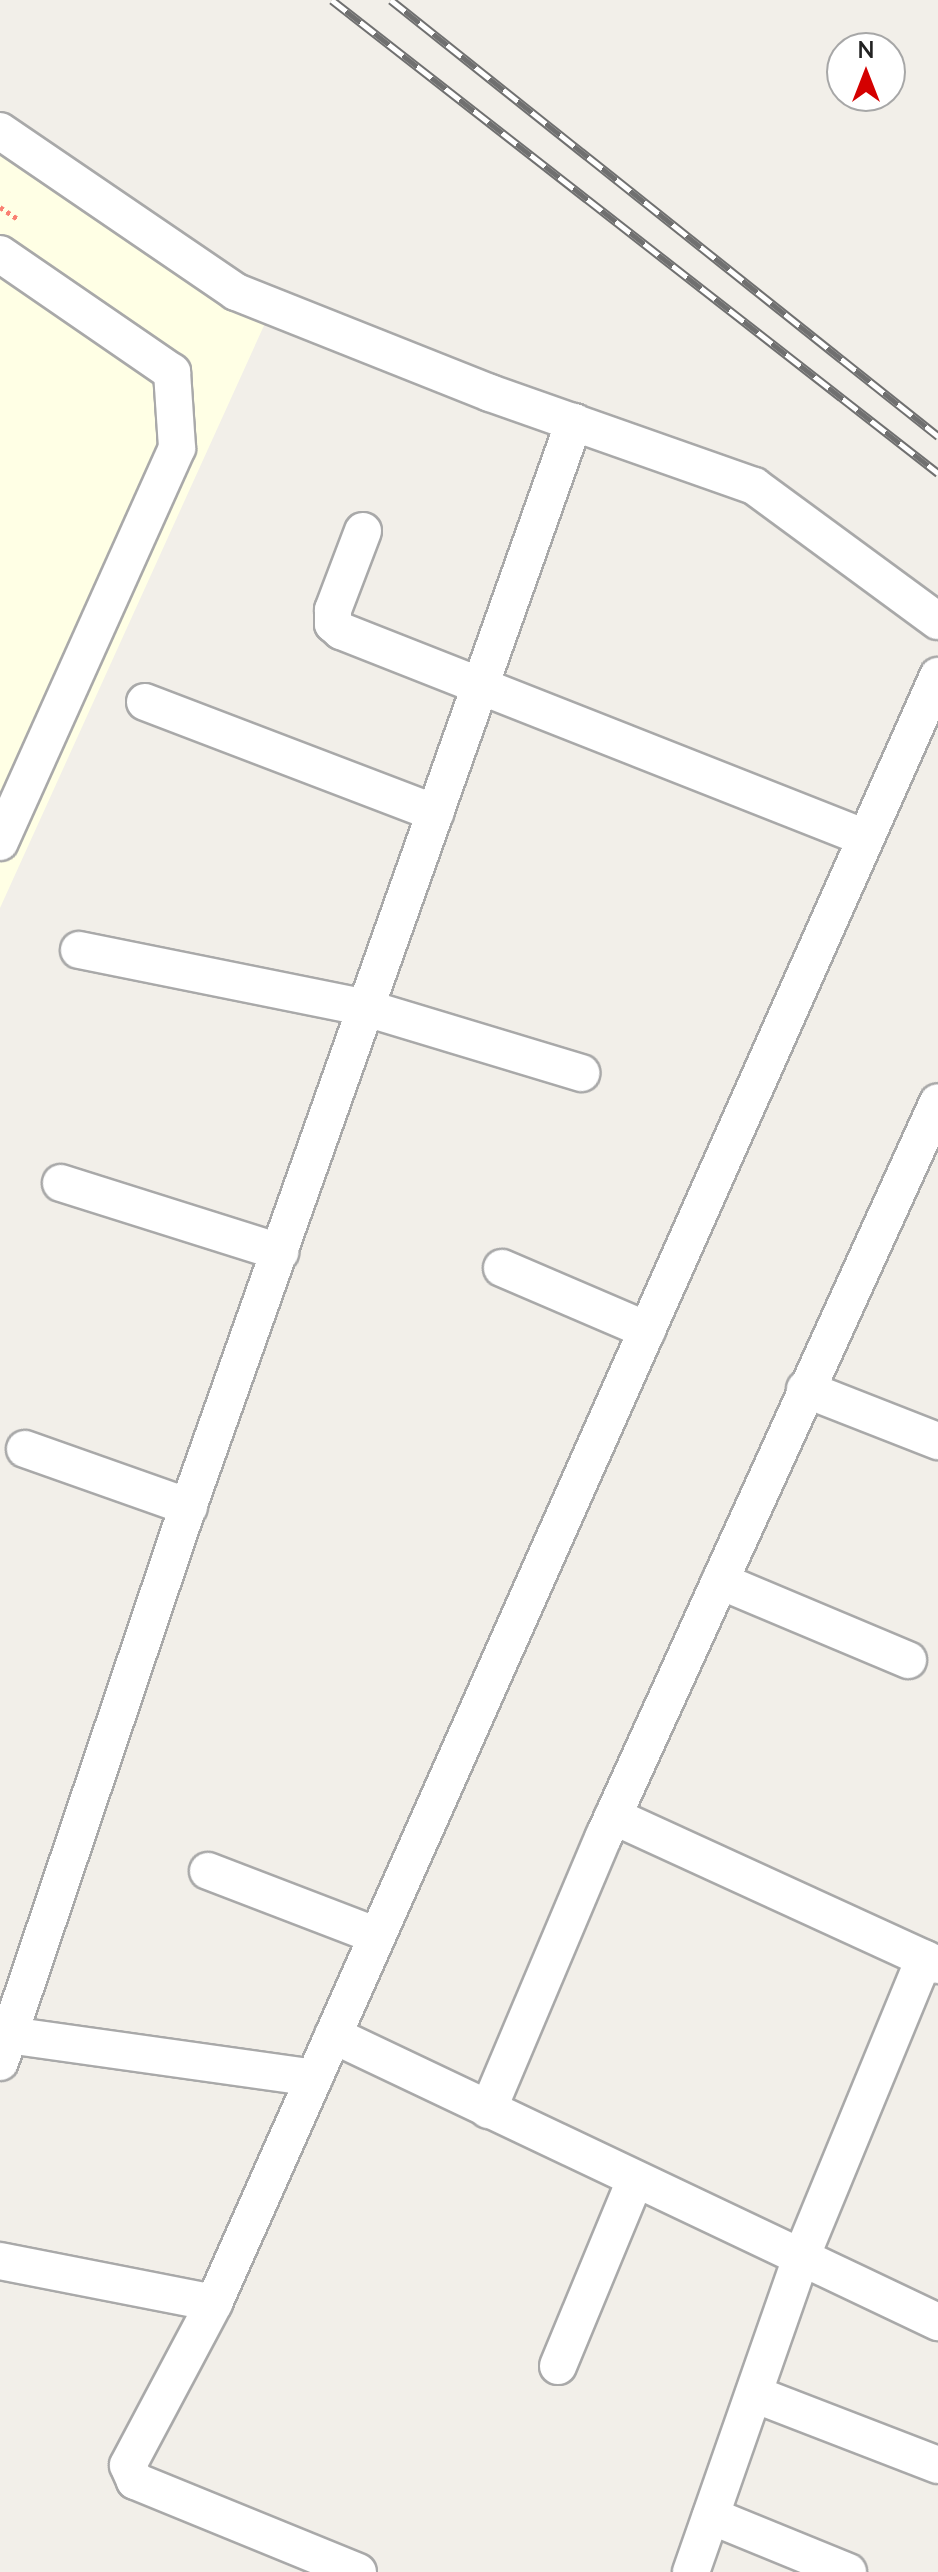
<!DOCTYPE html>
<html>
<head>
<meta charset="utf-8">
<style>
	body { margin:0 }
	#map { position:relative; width:938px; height:2572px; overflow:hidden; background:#f2efe9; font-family:Lato,sans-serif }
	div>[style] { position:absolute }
	.education>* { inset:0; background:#ffffe5 }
	.path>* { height:5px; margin-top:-2.5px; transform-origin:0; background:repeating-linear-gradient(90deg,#fa8072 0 4px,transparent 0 8px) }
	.roads { filter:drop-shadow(2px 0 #a9a9a9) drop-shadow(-2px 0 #a9a9a9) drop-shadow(0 2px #a9a9a9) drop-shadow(0 -2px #a9a9a9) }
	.minor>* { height:36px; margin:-18px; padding:0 18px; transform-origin:18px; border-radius:18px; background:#fff }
	.rail>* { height:9px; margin-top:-4.5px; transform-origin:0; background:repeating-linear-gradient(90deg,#fff 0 18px,#707070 0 36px); box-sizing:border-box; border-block:2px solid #707070 }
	span { translate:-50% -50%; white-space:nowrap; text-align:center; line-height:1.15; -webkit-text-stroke:6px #fff; paint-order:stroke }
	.north { position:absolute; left:826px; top:32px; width:80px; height:80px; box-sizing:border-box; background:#fff; border:2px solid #a7a7a7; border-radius:50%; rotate:0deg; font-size:22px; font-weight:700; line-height:32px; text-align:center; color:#222 }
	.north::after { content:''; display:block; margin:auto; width:28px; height:36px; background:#d40000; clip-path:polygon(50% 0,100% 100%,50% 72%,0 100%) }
</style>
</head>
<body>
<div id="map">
	<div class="education">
		<div style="clip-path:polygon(0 119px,276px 299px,0 908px)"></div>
	</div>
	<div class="path">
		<div style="left:0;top:207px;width:23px;rotate:34deg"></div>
	</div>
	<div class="roads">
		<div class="minor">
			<div style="left:0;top:131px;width:286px;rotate:34.3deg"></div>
			<div style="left:236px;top:292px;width:273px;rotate:21.7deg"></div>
			<div style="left:490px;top:393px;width:280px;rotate:19.4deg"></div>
			<div style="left:754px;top:486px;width:228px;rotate:36.3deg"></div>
			<div style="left:0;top:254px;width:209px;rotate:34.5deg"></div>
			<div style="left:172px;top:372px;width:76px;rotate:86.2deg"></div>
			<div style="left:177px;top:448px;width:432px;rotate:114.2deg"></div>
			<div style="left:363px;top:531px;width:85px;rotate:110.8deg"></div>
			<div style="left:333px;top:610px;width:14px;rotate:90deg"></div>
			<div style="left:333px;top:624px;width:11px;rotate:41deg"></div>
			<div style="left:341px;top:631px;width:564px;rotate:21.52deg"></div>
			<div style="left:145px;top:702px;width:311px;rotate:20.9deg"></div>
			<div style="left:79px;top:950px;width:293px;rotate:11.4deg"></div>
			<div style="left:366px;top:1008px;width:225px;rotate:16.8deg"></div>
			<div style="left:61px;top:1183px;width:230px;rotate:17.5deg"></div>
			<div style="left:502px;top:1268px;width:158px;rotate:23.2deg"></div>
			<div style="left:805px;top:1389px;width:143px;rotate:21.4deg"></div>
			<div style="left:25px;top:1449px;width:174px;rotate:19.5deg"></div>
			<div style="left:720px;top:1581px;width:204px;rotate:22.8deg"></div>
			<div style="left:613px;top:1816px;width:358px;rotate:24.6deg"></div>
			<div style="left:208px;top:1871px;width:181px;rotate:21deg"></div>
			<div style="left:9px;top:2035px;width:308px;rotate:8deg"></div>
			<div style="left:333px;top:2035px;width:670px;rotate:25.38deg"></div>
			<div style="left:0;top:2062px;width:565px;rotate:-71.31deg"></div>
			<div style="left:181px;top:1527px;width:1173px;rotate:-70.42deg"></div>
			<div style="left:488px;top:2110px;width:298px;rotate:-67.1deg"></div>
			<div style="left:604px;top:1836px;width:806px;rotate:-65.53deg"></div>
			<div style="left:0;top:2261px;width:218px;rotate:11.1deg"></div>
			<div style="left:558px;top:2366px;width:201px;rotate:-67.5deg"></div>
			<div style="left:754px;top:2394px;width:197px;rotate:21.1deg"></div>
			<div style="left:711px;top:2516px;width:148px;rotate:22.2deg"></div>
			<div style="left:358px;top:2572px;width:241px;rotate:-157.8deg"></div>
			<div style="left:135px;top:2481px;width:17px;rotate:-114deg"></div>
			<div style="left:128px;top:2465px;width:183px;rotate:-62deg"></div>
			<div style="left:214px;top:2303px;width:1781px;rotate:-66.01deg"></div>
			<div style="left:691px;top:2572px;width:330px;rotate:-70.7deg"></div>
			<div style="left:800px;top:2260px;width:326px;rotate:-67.6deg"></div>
		</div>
	</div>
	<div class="rail">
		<div style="left:332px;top:0;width:769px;rotate:37.97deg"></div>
		<div style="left:391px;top:0;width:700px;rotate:38.56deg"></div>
	</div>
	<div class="north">N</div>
</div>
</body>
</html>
